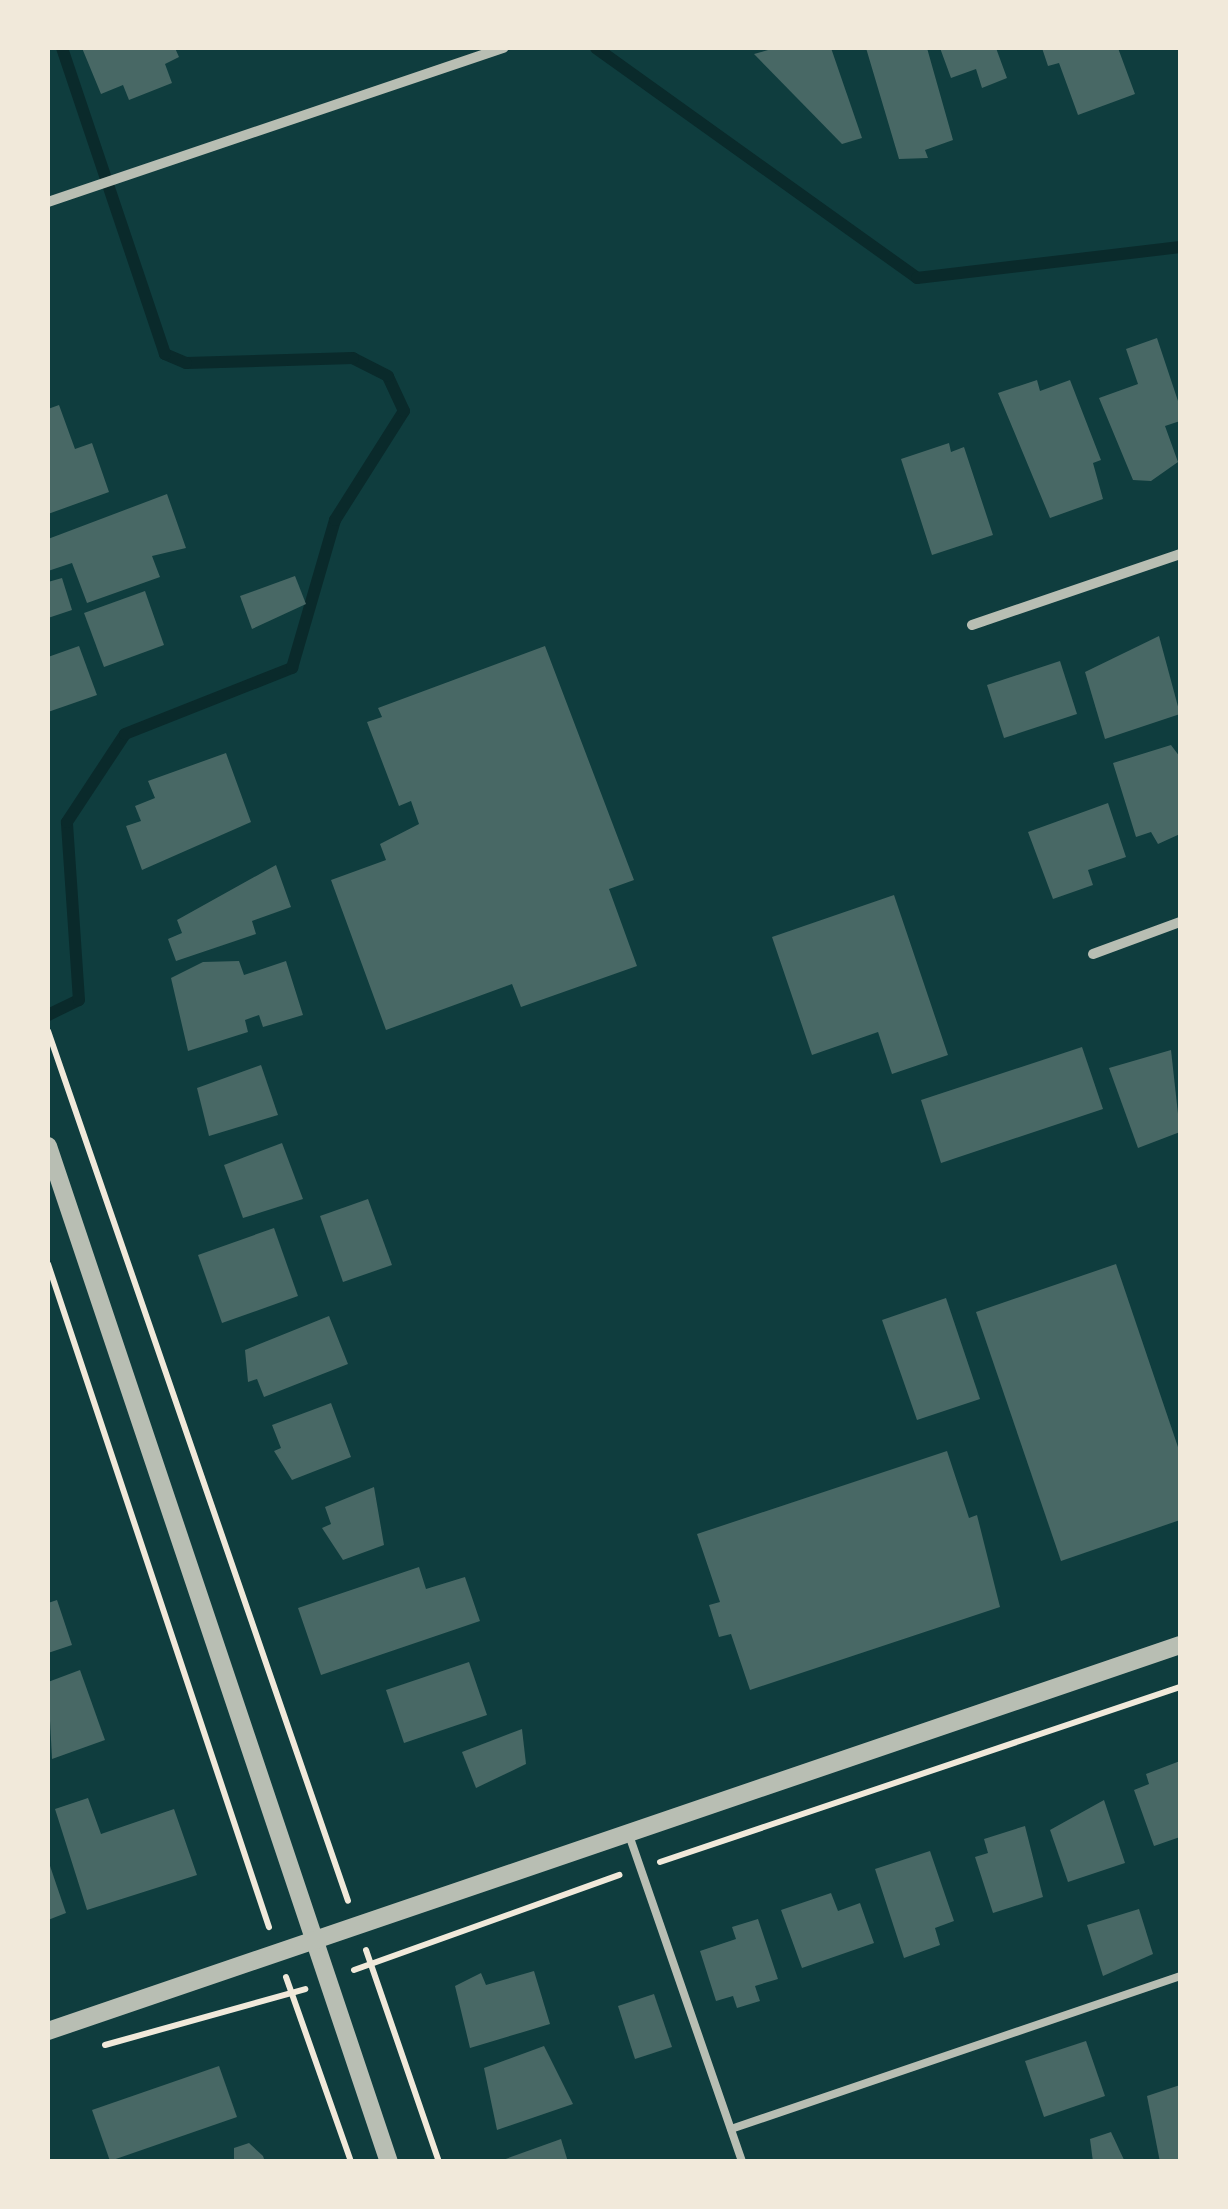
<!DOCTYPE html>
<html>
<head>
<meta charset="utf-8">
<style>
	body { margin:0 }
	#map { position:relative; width:1228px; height:2209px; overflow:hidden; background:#0f3d3e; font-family:Poppins,sans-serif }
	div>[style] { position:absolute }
	.stream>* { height:12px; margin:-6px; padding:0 6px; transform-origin:6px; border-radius:6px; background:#0a2a2b }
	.building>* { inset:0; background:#486865 }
	.path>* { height:6px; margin:-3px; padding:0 3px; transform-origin:3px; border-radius:3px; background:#f1e9da }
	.service>* { height:8px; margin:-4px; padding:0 4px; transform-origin:4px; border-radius:4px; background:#b8beb3 }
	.minor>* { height:10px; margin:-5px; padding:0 5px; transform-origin:5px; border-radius:5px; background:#b8beb3 }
	.tertiary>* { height:18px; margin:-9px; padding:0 9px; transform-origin:9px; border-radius:9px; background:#b8beb3 }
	span { translate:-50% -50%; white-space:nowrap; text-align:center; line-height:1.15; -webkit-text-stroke:10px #f1e9da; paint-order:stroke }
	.frame { position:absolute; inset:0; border:50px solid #f1e9da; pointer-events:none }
</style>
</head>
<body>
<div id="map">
	<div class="stream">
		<div style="left:596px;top:48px;width:395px;rotate:35.6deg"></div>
		<div style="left:917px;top:278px;width:265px;rotate:-6.7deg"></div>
		<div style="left:48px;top:1015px;width:34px;rotate:-26deg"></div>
		<div style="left:79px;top:1000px;width:178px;rotate:-93.9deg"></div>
		<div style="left:67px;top:822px;width:105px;rotate:-56.6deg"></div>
		<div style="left:125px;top:734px;width:180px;rotate:-21.6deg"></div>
		<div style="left:292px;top:668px;width:154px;rotate:-73.8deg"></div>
		<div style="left:335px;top:520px;width:129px;rotate:-57.7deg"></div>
		<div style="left:404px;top:411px;width:38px;rotate:-115deg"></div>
		<div style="left:388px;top:376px;width:39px;rotate:-153deg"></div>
		<div style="left:353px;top:358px;width:167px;rotate:178.3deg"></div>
		<div style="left:186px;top:363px;width:23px;rotate:-157deg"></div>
		<div style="left:165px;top:354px;width:323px;rotate:-108.6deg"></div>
	</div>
	<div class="building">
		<div style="clip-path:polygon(82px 48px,175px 48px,179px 57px,165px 64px,172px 83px,129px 100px,123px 85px,101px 94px)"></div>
		<div style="clip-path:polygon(775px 48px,831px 48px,862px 138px,842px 144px,754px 54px)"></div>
		<div style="clip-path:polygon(866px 48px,927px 48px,953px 140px,925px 150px,928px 158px,899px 159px)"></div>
		<div style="clip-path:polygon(940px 48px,996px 48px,1007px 78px,982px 88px,976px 69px,951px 78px)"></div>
		<div style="clip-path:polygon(1042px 48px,1118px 48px,1135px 94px,1078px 115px,1059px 63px,1048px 66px)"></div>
		<div style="clip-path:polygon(1157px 338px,1180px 407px,1180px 421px,1165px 426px,1178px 462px,1151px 481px,1133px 480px,1099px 398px,1138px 384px,1126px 349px)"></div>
		<div style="clip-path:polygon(1037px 380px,1040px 391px,1070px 380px,1101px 460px,1093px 463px,1103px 499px,1050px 518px,998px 393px)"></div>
		<div style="clip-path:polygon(59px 405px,75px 449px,92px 443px,109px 492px,48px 514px,48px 409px)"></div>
		<div style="clip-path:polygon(949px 443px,951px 452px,964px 447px,993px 535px,932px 555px,901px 459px)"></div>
		<div style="clip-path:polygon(167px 494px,186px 548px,152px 556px,160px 577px,87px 603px,72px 563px,48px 571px,48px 539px)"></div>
		<div style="clip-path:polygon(295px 576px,306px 604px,252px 629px,240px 596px)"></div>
		<div style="clip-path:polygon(62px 578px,72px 610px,48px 618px,48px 582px)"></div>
		<div style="clip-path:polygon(145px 591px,164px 645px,104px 667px,84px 613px)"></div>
		<div style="clip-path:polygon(1159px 636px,1180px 714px,1105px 739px,1085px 672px)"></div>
		<div style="clip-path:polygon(79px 646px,97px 695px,48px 712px,48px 657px)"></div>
		<div style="clip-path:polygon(545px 646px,634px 880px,609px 889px,637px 966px,521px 1007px,512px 984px,386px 1030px,331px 880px,386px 860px,380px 844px,419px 824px,411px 801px,399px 806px,367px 722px,382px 717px,378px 708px)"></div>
		<div style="clip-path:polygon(1060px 661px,1077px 714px,1004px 738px,987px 685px)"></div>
		<div style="clip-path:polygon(1171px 745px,1180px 757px,1180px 834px,1158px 844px,1151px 832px,1136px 837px,1113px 763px)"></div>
		<div style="clip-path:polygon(226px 753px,251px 822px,142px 870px,126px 826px,141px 821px,135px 806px,155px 798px,148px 781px)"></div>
		<div style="clip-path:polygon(1108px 803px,1126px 857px,1088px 870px,1093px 885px,1053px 899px,1028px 832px)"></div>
		<div style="clip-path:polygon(276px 865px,291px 907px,252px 921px,256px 934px,176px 961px,168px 939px,182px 933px,177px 920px)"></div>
		<div style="clip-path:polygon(894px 895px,948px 1055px,892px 1074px,878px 1032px,812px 1055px,772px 937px)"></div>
		<div style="clip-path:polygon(239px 961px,244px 975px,286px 961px,303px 1015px,263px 1027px,259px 1015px,245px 1020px,248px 1032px,188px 1051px,171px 978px,203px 962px)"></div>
		<div style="clip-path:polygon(1082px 1047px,1103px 1109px,941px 1163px,921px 1100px)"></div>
		<div style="clip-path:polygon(1171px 1050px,1180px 1132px,1138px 1148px,1109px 1068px)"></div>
		<div style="clip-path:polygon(261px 1065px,278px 1115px,209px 1136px,197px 1088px)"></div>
		<div style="clip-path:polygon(282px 1143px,303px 1199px,243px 1218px,224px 1165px)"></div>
		<div style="clip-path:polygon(368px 1199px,392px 1265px,343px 1282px,320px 1216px)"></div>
		<div style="clip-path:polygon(274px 1228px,298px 1296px,222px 1323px,198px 1255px)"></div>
		<div style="clip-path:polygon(1116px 1264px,1180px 1453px,1180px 1520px,1061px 1561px,976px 1312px)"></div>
		<div style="clip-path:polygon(946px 1298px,980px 1399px,917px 1420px,882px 1320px)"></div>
		<div style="clip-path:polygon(329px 1316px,348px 1364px,264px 1397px,257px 1379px,248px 1382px,245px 1350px)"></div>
		<div style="clip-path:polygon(331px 1403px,351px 1457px,292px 1480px,274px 1451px,281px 1448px,272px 1425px)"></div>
		<div style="clip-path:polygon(947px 1451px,969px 1518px,977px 1515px,1000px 1607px,750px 1690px,731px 1634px,719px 1637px,709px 1605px,720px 1602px,697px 1534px)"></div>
		<div style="clip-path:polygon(374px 1487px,384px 1545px,343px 1560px,322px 1528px,331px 1524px,325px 1507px)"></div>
		<div style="clip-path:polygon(419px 1567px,426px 1589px,465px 1577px,480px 1621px,321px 1675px,298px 1608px)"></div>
		<div style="clip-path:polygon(57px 1600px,72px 1645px,48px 1653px,48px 1603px)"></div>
		<div style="clip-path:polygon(469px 1662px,487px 1715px,404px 1743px,386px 1690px)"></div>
		<div style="clip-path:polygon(80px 1670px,105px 1740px,52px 1759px,48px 1682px)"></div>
		<div style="clip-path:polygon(522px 1729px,526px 1764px,476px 1788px,462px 1752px)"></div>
		<div style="clip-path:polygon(1180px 1761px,1180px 1837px,1154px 1846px,1134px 1790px,1149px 1784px,1146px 1774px)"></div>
		<div style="clip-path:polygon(88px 1798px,101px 1834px,174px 1809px,197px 1875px,87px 1910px,55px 1809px)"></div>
		<div style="clip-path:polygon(1104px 1800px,1125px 1863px,1068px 1882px,1050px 1830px)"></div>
		<div style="clip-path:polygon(1025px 1826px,1043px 1897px,993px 1913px,975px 1857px,988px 1853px,984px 1839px)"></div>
		<div style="clip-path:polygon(930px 1851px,954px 1921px,935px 1928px,940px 1945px,904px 1958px,875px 1869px)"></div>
		<div style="clip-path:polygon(48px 1860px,66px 1913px,48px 1920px)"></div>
		<div style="clip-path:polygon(831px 1893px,838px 1911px,860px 1903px,874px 1943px,802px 1968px,781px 1910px)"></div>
		<div style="clip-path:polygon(1139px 1909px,1153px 1954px,1103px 1976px,1087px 1925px)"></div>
		<div style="clip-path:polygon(758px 1919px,778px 1979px,755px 1986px,760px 2001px,737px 2008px,733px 1996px,716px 2001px,700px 1951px,736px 1939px,732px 1927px)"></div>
		<div style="clip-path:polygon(534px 1971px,550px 2024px,470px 2048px,455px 1986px,481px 1973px,486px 1985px)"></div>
		<div style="clip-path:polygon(654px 1994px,672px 2047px,635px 2059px,618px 2006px)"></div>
		<div style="clip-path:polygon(1086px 2041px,1105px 2096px,1044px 2117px,1025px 2061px)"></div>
		<div style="clip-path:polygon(544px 2046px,573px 2104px,497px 2130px,484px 2068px)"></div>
		<div style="clip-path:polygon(219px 2066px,237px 2117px,110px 2161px,92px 2110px)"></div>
		<div style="clip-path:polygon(1180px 2085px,1180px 2162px,1160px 2162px,1147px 2096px)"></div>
		<div style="clip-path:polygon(1111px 2132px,1125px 2162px,1093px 2162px,1090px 2139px)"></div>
		<div style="clip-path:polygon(561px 2139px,568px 2162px,500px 2162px,500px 2161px)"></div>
		<div style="clip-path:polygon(249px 2143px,263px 2156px,265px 2162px,234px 2162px,234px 2148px)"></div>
	</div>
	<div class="path">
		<div style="left:48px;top:1031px;width:920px;rotate:70.97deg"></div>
		<div style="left:48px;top:1264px;width:699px;rotate:71.57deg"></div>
		<div style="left:660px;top:1862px;width:549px;rotate:-18.6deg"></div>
		<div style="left:366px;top:1950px;width:224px;rotate:71deg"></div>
		<div style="left:354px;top:1970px;width:282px;rotate:-19.7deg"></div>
		<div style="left:286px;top:1977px;width:196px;rotate:70.6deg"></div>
		<div style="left:105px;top:2045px;width:208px;rotate:-15.6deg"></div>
	</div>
	<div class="service">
		<div style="left:629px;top:1835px;width:346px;rotate:70.9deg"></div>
		<div style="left:731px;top:2129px;width:474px;rotate:-18.8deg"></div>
	</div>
	<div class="minor">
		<div style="left:48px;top:202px;width:481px;rotate:-18.7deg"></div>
		<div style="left:972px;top:625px;width:220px;rotate:-18.8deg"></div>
		<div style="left:1093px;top:954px;width:93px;rotate:-20.2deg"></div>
	</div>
	<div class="tertiary">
		<div style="left:48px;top:1146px;width:1072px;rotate:71.45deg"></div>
		<div style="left:48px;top:2031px;width:1196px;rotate:-18.83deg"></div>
	</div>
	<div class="frame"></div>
</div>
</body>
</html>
